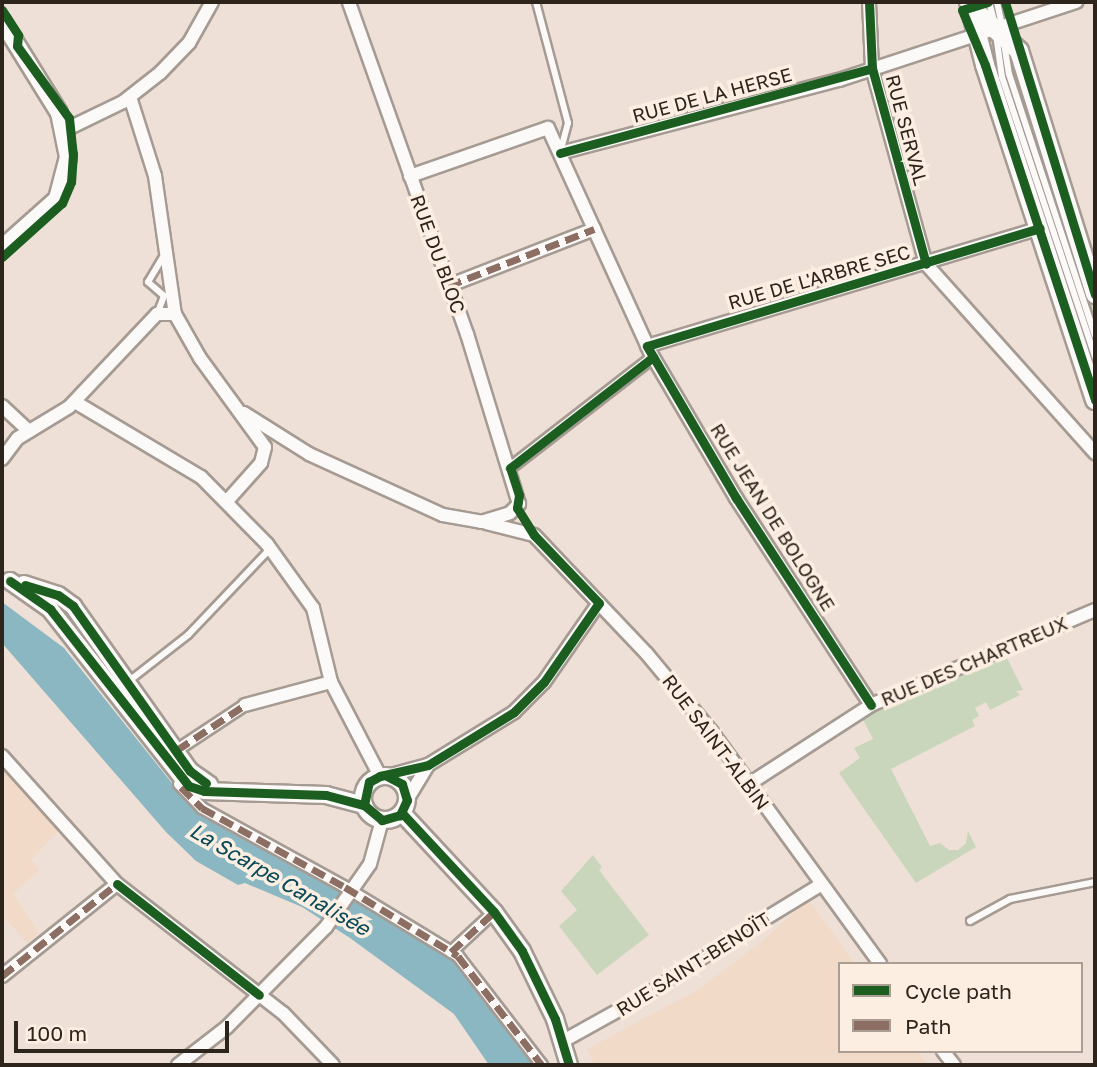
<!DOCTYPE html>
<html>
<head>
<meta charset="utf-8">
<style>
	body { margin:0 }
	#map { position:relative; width:1097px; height:1067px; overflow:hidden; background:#eee0d6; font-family:"Golos Text",sans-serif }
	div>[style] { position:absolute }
	.built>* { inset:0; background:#f2dac8 }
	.green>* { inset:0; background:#cad6bb }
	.water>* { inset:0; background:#8ab7c2 }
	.roads { filter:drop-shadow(2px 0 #a59b93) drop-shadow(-2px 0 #a59b93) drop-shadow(0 2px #a59b93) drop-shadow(0 -2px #a59b93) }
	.service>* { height:6px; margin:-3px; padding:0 3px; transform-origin:3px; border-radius:3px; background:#fcfaf9 }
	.pedestrian>* { height:10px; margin:-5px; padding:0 5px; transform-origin:5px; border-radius:5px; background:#fcfaf9 }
	.minor>* { height:12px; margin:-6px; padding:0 6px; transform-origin:6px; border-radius:6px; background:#fcfaf9 }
	.tertiary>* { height:16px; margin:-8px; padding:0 8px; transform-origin:8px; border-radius:8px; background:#fcfaf9 }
	.tertiary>.ring { margin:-8px; padding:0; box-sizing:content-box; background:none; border:16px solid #fcfaf9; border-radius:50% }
	.secondary>* { height:18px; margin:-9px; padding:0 9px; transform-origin:9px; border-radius:9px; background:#fcfaf9 }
	.quiet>* { height:7px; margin-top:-3.5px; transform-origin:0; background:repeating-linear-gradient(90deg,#8d6e63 0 14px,transparent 0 21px) }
	.cycleway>* { height:9px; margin:-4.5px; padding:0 4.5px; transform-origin:4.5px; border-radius:4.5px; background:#1b5e20 }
	span { translate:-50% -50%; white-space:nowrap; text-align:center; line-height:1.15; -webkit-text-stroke:7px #fdeee2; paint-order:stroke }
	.street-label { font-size:19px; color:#2d241c }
	.water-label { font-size:21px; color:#074957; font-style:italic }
	.frame { position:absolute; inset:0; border:4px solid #2d241c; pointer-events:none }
	.legend { position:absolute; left:838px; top:962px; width:245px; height:91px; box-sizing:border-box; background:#fdeee2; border:2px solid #aa9d93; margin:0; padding:9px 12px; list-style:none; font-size:21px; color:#2d241c }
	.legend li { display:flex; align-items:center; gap:14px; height:35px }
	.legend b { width:35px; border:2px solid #aa9d93 }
	.scale { position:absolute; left:14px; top:1021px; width:215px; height:32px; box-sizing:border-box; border:4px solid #2d241c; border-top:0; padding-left:9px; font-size:21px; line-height:24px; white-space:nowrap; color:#2d241c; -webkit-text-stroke:5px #fdeee2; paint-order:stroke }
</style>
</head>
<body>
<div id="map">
	<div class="built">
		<div style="clip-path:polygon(2px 764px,60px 829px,31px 860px,39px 870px,13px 894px,39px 933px,27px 943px,2px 915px)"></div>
		<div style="clip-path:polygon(805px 902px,812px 904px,855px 964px,840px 964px,840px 1051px,918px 1051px,928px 1065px,595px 1065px,587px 1049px,694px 992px,761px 942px)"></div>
	</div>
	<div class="green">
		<div style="clip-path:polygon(1042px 138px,1095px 302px,1095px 324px,1035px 140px)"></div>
		<div style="clip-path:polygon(1022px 144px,1095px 368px,1095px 385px,1016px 147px)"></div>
		<div style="clip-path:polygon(1006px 656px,1023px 690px,1016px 691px,1020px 695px,990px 710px,986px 702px,975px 708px,979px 716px,972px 720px,975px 726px,891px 769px,930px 846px,940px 843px,949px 850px,958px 850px,966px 843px,968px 831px,976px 847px,916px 883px,839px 773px,860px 758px,854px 748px,873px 739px,862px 718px)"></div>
		<div style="clip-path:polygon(593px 855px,602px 867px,599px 870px,649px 935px,597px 975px,559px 926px,577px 910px,561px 891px)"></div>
	</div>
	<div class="water">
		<div style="clip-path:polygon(2px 602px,64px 648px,183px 797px,204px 815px,342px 889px,460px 962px,535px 1065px,489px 1065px,454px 1014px,350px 938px,302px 907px,245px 883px,238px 885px,196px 861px,166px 832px,2px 643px)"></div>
	</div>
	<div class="roads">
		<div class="service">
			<div style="left:536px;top:2px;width:125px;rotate:75.2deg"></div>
			<div style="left:568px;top:123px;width:27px;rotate:105deg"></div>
			<div style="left:989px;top:2px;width:23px;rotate:75deg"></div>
			<div style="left:997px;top:2px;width:24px;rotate:78deg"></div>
			<div style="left:996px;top:34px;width:43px;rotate:82.1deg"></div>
			<div style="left:1002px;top:77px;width:295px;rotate:71.6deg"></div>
			<div style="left:1004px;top:43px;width:31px;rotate:81deg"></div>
			<div style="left:1009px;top:74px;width:275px;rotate:71.8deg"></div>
			<div style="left:148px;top:282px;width:21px;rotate:41deg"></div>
			<div style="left:164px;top:296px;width:17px;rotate:111deg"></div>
			<div style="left:148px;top:282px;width:29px;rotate:-59deg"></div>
			<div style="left:129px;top:681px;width:75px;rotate:-37.9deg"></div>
			<div style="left:188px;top:635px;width:119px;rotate:-46.4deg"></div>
			<div style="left:970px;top:921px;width:46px;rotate:-28.8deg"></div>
			<div style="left:1010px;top:899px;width:87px;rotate:-11.3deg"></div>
		</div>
		<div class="pedestrian">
			<div style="left:510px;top:468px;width:181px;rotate:-37.8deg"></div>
			<div style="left:177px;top:750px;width:82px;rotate:-33.5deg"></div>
			<div style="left:179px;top:784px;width:33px;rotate:46deg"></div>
			<div style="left:202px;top:808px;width:163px;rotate:28.9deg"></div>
			<div style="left:345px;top:887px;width:132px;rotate:31.4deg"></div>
			<div style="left:458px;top:956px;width:138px;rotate:52.4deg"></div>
			<div style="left:451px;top:952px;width:59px;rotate:-42.9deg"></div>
			<div style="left:635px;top:1001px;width:157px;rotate:-32.3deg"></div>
		</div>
		<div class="minor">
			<div style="left:869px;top:2px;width:66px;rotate:87.4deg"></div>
			<div style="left:872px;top:68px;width:203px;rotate:74.6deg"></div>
			<div style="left:926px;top:264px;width:254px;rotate:48.2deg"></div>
			<div style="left:130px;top:97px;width:83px;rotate:72.4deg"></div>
			<div style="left:155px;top:176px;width:139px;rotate:81.8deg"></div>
			<div style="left:175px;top:314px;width:51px;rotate:60.4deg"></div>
			<div style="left:200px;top:358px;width:110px;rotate:53.9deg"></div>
			<div style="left:265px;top:447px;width:16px;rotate:104deg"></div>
			<div style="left:261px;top:463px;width:50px;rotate:131.7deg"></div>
			<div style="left:65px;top:130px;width:64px;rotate:-25.8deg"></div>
			<div style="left:123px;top:102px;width:47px;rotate:-38.1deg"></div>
			<div style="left:160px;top:73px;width:42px;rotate:-46deg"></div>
			<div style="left:189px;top:43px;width:47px;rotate:-60.7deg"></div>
			<div style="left:560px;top:153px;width:288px;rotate:-14.7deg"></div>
			<div style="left:839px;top:80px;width:250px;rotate:-18.2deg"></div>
			<div style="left:410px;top:176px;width:146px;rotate:-19.2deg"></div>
			<div style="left:548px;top:128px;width:246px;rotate:65.5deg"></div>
			<div style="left:650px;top:352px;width:169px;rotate:59.5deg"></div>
			<div style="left:736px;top:498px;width:247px;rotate:56.9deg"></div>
			<div style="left:448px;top:286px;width:157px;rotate:-21.3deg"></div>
			<div style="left:647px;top:346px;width:410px;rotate:-16.7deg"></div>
			<div style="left:75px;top:402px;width:147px;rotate:30.8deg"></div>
			<div style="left:201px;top:477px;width:94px;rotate:45.4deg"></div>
			<div style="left:267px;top:544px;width:79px;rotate:54.3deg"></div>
			<div style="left:313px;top:608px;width:76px;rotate:76.3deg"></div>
			<div style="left:331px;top:682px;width:106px;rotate:62.5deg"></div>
			<div style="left:2px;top:406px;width:37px;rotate:43deg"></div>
			<div style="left:244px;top:413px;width:77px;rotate:32.2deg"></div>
			<div style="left:309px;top:454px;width:147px;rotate:24.5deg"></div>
			<div style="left:443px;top:515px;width:39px;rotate:10deg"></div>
			<div style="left:481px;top:522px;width:30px;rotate:-17deg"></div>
			<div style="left:510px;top:513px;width:13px;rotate:-45deg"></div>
			<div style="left:519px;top:504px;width:178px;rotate:-107deg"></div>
			<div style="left:467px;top:334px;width:352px;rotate:-109.6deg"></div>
			<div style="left:2px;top:459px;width:26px;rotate:-53deg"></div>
			<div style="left:18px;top:438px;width:60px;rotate:-31.3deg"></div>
			<div style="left:69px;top:407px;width:128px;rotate:-46.6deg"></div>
			<div style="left:157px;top:314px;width:18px"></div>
			<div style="left:486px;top:523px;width:49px;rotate:14deg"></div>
			<div style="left:534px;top:535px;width:164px;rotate:46.5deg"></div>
			<div style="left:647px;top:654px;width:100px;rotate:50.3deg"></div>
			<div style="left:711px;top:731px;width:288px;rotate:54deg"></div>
			<div style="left:245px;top:705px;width:89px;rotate:-15deg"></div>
			<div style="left:2px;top:756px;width:172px;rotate:48.1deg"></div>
			<div style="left:117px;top:884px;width:210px;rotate:37.9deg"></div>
			<div style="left:283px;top:1013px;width:72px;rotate:46.1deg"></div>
			<div style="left:387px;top:776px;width:42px;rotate:-15deg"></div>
			<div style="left:428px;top:765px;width:101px;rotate:-31.6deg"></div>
			<div style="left:514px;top:712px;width:42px;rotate:-45deg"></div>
			<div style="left:544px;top:682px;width:96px;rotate:-55.2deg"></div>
			<div style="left:749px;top:784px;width:145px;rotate:-32.9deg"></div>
			<div style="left:871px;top:705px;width:243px;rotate:-23deg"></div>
			<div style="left:407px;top:800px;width:41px;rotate:-59deg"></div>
			<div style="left:768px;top:917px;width:63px;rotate:-31.4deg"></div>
			<div style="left:2px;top:976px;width:147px;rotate:-38.7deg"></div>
			<div style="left:563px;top:1041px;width:82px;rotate:-29.1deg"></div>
			<div style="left:943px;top:1051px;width:18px;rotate:52deg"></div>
			<div style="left:178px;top:1065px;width:62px;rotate:-37.8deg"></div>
			<div style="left:227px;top:1027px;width:141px;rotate:-45.3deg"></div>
			<div style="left:326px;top:927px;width:77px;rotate:-55.1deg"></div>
			<div style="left:370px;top:864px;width:46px;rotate:-74.7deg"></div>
		</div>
		<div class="tertiary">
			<div style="left:2px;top:21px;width:108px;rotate:58.2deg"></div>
			<div style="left:59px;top:113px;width:45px;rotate:78.4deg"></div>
			<div style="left:68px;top:157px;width:43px;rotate:104.7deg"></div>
			<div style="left:57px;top:199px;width:74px;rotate:138.3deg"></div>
			<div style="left:10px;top:581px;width:49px;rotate:35deg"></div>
			<div style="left:50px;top:609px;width:225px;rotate:51.9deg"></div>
			<div style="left:189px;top:786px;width:16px;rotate:18deg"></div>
			<div style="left:204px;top:791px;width:122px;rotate:1.9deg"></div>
			<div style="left:326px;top:795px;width:39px;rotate:15deg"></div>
			<div style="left:24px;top:584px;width:36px;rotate:18deg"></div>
			<div style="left:58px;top:595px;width:19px;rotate:36deg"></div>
			<div style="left:73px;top:606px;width:202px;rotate:54.7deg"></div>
			<div style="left:190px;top:771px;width:24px;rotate:35deg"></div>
			<div class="ring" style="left:363px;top:776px;width:28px;height:28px"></div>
			<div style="left:402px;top:813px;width:135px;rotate:47.1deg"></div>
			<div style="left:494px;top:912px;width:48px;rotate:54.3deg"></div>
			<div style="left:522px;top:951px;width:76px;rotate:64.1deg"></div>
			<div style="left:555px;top:1019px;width:48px;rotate:73.1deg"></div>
		</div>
		<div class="secondary">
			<div style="left:969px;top:2px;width:65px;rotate:75.7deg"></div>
			<div style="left:985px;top:65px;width:353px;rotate:71.8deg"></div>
			<div style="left:972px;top:8px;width:64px;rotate:42.5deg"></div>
			<div style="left:1019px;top:51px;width:255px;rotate:72.6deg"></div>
		</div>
	</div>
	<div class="quiet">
		<div style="left:448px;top:286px;width:157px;rotate:-21.3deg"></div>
		<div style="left:177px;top:750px;width:82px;rotate:-33.5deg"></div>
		<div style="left:181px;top:787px;width:30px;rotate:45deg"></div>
		<div style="left:202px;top:808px;width:163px;rotate:28.9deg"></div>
		<div style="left:345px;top:887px;width:132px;rotate:31.4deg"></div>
		<div style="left:458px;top:956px;width:138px;rotate:52.4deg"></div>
		<div style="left:451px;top:952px;width:59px;rotate:-42.9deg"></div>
		<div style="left:2px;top:976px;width:147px;rotate:-38.7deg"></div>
		<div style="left:635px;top:1001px;width:157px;rotate:-32.3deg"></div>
	</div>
	<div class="cycleway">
		<div style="left:869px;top:2px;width:66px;rotate:87.4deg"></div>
		<div style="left:872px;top:68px;width:203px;rotate:74.6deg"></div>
		<div style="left:988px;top:2px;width:27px;rotate:163deg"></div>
		<div style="left:962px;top:10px;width:60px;rotate:67.3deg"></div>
		<div style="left:985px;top:65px;width:353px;rotate:71.8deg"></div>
		<div style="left:1005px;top:2px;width:306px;rotate:72.9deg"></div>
		<div style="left:2px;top:10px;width:30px;rotate:57deg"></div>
		<div style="left:18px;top:35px;width:11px;rotate:95deg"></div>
		<div style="left:17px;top:46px;width:89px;rotate:54.2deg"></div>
		<div style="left:69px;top:118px;width:36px;rotate:84deg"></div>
		<div style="left:73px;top:154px;width:28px;rotate:94deg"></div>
		<div style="left:71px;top:182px;width:23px;rotate:113deg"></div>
		<div style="left:62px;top:203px;width:81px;rotate:138deg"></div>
		<div style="left:560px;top:153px;width:323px;rotate:-15.2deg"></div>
		<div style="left:10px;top:581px;width:49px;rotate:35deg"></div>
		<div style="left:50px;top:609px;width:225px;rotate:51.9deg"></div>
		<div style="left:189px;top:786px;width:16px;rotate:18deg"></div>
		<div style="left:204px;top:791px;width:122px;rotate:1.9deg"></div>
		<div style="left:326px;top:795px;width:39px;rotate:15deg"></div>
		<div style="left:25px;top:585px;width:34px;rotate:17deg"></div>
		<div style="left:58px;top:595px;width:19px;rotate:36deg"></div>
		<div style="left:73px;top:606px;width:202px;rotate:54.7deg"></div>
		<div style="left:190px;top:771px;width:20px;rotate:37deg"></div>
		<div style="left:871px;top:705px;width:247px;rotate:-123.1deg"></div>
		<div style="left:736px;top:498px;width:176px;rotate:-120.4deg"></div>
		<div style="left:647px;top:346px;width:410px;rotate:-16.7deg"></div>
		<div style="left:387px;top:776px;width:17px;rotate:28deg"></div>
		<div style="left:402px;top:784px;width:17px;rotate:73deg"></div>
		<div style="left:407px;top:800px;width:17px;rotate:115deg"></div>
		<div style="left:400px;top:815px;width:19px;rotate:164deg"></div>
		<div style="left:382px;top:820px;width:23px;rotate:-140deg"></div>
		<div style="left:364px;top:805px;width:24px;rotate:-78deg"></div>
		<div style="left:369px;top:782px;width:13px;rotate:-29deg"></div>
		<div style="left:380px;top:776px;width:49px;rotate:-12.9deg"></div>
		<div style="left:428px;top:765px;width:101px;rotate:-31.6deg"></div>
		<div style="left:514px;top:712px;width:42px;rotate:-45deg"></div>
		<div style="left:544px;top:682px;width:96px;rotate:-55.2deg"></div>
		<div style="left:599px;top:603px;width:94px;rotate:-133.7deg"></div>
		<div style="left:534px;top:535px;width:32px;rotate:-122deg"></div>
		<div style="left:517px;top:508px;width:13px;rotate:-81deg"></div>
		<div style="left:519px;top:495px;width:28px;rotate:-108deg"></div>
		<div style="left:510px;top:468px;width:181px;rotate:-37.8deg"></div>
		<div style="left:402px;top:813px;width:135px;rotate:47.1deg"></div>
		<div style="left:494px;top:912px;width:48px;rotate:54.3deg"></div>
		<div style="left:522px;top:951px;width:76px;rotate:64.1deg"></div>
		<div style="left:555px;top:1019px;width:48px;rotate:73.1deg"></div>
		<div style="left:117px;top:884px;width:180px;rotate:38deg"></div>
	</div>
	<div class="street-label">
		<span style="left:712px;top:95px;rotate:-15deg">RUE DE LA HERSE</span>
		<span style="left:907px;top:130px;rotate:75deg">RUE SERVAL</span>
		<span style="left:438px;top:254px;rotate:70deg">RUE DU BLOC</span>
		<span style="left:819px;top:277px;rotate:-16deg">RUE DE L'ARBRE SEC</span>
		<span style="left:773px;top:517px;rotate:58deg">RUE JEAN DE BOLOGNE</span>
		<span style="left:974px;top:661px;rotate:-23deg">RUE DES CHARTREUX</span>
		<span style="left:716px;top:742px;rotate:53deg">RUE SAINT-ALBIN</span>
		<span style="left:693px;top:964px;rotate:-32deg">RUE SAINT-BENOÏT</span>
	</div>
	<div class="water-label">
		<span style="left:280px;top:879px;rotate:30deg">La Scarpe Canalisée</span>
	</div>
	<div class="frame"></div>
	<ul class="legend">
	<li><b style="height:9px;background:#1b5e20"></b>Cycle path</li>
	<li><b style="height:9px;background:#8d6e63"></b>Path</li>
	</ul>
	<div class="scale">100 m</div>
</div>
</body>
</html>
